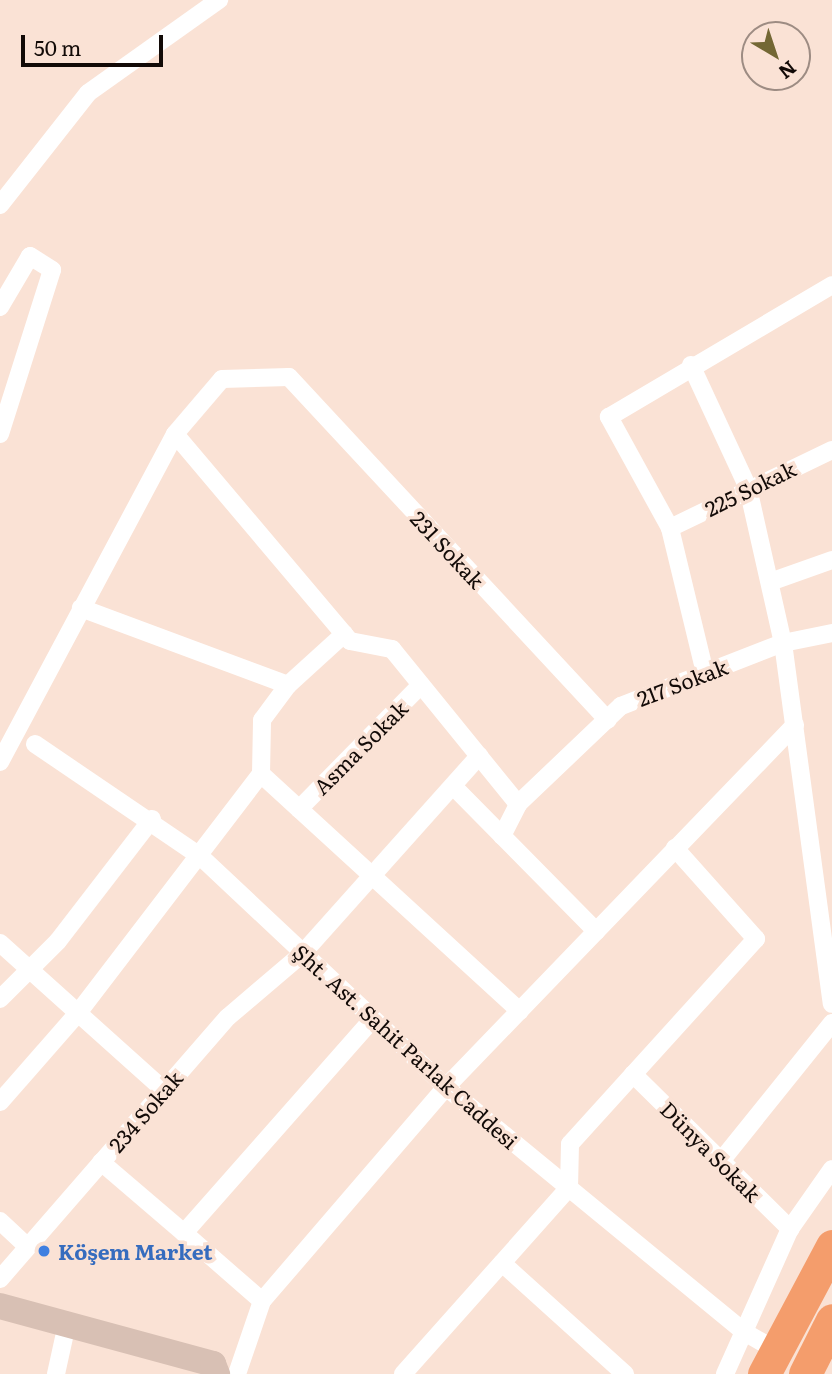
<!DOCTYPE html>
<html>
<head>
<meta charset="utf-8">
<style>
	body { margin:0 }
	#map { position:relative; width:832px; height:1374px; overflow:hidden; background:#fae2d5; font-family:Literata,serif }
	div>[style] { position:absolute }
	.street>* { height:18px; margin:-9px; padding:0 9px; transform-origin:9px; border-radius:9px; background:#fff }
	.secondary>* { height:26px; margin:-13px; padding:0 13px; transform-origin:13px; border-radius:13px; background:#d8c0b4 }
	.highway>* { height:33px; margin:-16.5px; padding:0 16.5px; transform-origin:16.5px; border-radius:16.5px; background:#f49d6c }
	.dots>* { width:19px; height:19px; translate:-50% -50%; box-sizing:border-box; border:4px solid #fae2d5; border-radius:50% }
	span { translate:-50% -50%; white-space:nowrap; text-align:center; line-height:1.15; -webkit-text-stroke:7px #fae2d5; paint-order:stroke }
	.street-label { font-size:21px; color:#120a07 }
	.shop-label { font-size:21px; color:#366cbe; font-weight:700 }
	.left { translate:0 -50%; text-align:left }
	.north { position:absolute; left:741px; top:21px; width:70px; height:70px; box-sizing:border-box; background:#fae2d5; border:2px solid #9d8c83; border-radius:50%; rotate:141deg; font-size:19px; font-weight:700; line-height:28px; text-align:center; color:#120a07 }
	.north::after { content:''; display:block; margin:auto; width:24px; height:32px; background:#736734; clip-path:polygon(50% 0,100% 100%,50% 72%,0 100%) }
	.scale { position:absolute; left:21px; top:35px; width:142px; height:32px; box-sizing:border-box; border:4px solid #120a07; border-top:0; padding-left:9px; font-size:21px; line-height:24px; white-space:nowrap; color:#120a07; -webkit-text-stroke:5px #fae2d5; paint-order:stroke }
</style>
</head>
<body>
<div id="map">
	<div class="street">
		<div style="left:0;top:205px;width:142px;rotate:-51.8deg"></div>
		<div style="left:88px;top:93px;width:161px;rotate:-35.4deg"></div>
		<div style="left:0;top:307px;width:59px;rotate:-59.5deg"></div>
		<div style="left:30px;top:256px;width:26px;rotate:32deg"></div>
		<div style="left:52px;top:270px;width:172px;rotate:107.6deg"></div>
		<div style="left:691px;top:365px;width:136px;rotate:65.1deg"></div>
		<div style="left:748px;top:488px;width:159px;rotate:77.3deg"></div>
		<div style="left:783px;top:643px;width:364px;rotate:82.3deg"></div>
		<div style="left:175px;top:434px;width:271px;rotate:49.8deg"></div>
		<div style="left:350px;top:641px;width:43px;rotate:10.8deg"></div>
		<div style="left:392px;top:649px;width:200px;rotate:50.9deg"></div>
		<div style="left:670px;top:528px;width:180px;rotate:-25.7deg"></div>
		<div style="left:770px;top:582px;width:66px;rotate:-19.5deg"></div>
		<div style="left:705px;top:673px;width:149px;rotate:-103.6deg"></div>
		<div style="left:670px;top:528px;width:127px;rotate:-118.8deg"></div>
		<div style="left:609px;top:417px;width:259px;rotate:-30.6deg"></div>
		<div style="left:288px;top:685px;width:76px;rotate:-42.3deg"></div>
		<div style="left:35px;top:744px;width:201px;rotate:34.2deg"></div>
		<div style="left:201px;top:857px;width:336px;rotate:43.2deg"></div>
		<div style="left:446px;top:1087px;width:388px;rotate:39.4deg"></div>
		<div style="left:746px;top:1333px;width:34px;rotate:30deg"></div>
		<div style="left:0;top:762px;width:372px;rotate:-61.9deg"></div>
		<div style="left:175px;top:434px;width:72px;rotate:-49.5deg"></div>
		<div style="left:222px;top:379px;width:67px;rotate:-1.7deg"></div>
		<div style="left:289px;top:377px;width:468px;rotate:47.1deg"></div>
		<div style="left:261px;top:774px;width:351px;rotate:42.5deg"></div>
		<div style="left:453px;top:786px;width:204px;rotate:45.4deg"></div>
		<div style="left:299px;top:809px;width:174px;rotate:-45.5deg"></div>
		<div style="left:502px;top:836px;width:36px;rotate:-63deg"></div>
		<div style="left:518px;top:804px;width:142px;rotate:-43.6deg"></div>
		<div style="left:621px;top:706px;width:174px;rotate:-21.3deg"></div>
		<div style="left:783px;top:643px;width:50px;rotate:-11.5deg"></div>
		<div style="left:0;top:943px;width:220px;rotate:41.9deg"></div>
		<div style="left:0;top:999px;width:82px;rotate:-45deg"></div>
		<div style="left:58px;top:941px;width:154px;rotate:-52.4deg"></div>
		<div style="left:633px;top:1074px;width:221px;rotate:44.6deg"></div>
		<div style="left:0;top:1102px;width:118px;rotate:-48.8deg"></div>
		<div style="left:78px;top:1013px;width:301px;rotate:-52.6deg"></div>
		<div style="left:261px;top:774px;width:54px;rotate:-88.9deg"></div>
		<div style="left:262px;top:720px;width:44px;rotate:-53.4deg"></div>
		<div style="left:288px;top:685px;width:221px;rotate:-159.6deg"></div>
		<div style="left:721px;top:1161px;width:177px;rotate:-51.2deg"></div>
		<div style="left:101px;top:1162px;width:109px;rotate:40.5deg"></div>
		<div style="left:0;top:1221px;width:37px;rotate:43deg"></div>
		<div style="left:502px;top:1263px;width:166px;rotate:42.1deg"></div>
		<div style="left:0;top:1279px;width:347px;rotate:-49deg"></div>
		<div style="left:228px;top:1017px;width:97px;rotate:-40.4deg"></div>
		<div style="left:302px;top:954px;width:266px;rotate:-48.2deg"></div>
		<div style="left:262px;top:1301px;width:103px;rotate:-138.9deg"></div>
		<div style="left:184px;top:1233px;width:283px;rotate:-48.6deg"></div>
		<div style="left:56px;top:1374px;width:51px;rotate:-77.6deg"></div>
		<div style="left:237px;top:1374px;width:77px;rotate:-71.1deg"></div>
		<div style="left:262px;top:1301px;width:282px;rotate:-49.3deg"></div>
		<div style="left:446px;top:1087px;width:503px;rotate:-46.05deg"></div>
		<div style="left:403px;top:1374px;width:249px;rotate:-48.3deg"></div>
		<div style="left:569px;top:1188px;width:44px;rotate:-88.7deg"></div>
		<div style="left:570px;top:1144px;width:277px;rotate:-47.8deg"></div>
		<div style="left:756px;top:939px;width:122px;rotate:-131.7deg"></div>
		<div style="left:725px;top:1374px;width:159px;rotate:-65.9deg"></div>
		<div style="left:790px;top:1229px;width:73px;rotate:-55deg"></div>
	</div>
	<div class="secondary">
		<div style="left:0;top:1306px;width:221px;rotate:15.2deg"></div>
		<div style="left:213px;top:1364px;width:11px;rotate:68deg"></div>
	</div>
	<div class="highway">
		<div style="left:764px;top:1374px;width:145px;rotate:-62deg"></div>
		<div style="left:805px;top:1374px;width:60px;rotate:-63.4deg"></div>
	</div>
	<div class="dots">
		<div style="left:44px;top:1251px;background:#3f7fe0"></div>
	</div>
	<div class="street-label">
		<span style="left:750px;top:488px;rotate:-26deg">225 Sokak</span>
		<span style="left:448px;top:549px;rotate:47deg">231 Sokak</span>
		<span style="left:682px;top:682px;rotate:-21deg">217 Sokak</span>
		<span style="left:360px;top:747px;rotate:-45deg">Asma Sokak</span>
		<span style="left:406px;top:1046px;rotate:42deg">Şht. Ast. Sahit Parlak Caddesi</span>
		<span style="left:145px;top:1111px;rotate:-49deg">234 Sokak</span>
		<span style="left:711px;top:1151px;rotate:45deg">Dünya Sokak</span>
	</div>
	<div class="shop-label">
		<span class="left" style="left:58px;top:1251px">Köşem Market</span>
	</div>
	<div class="north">N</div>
	<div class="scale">50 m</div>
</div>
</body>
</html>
